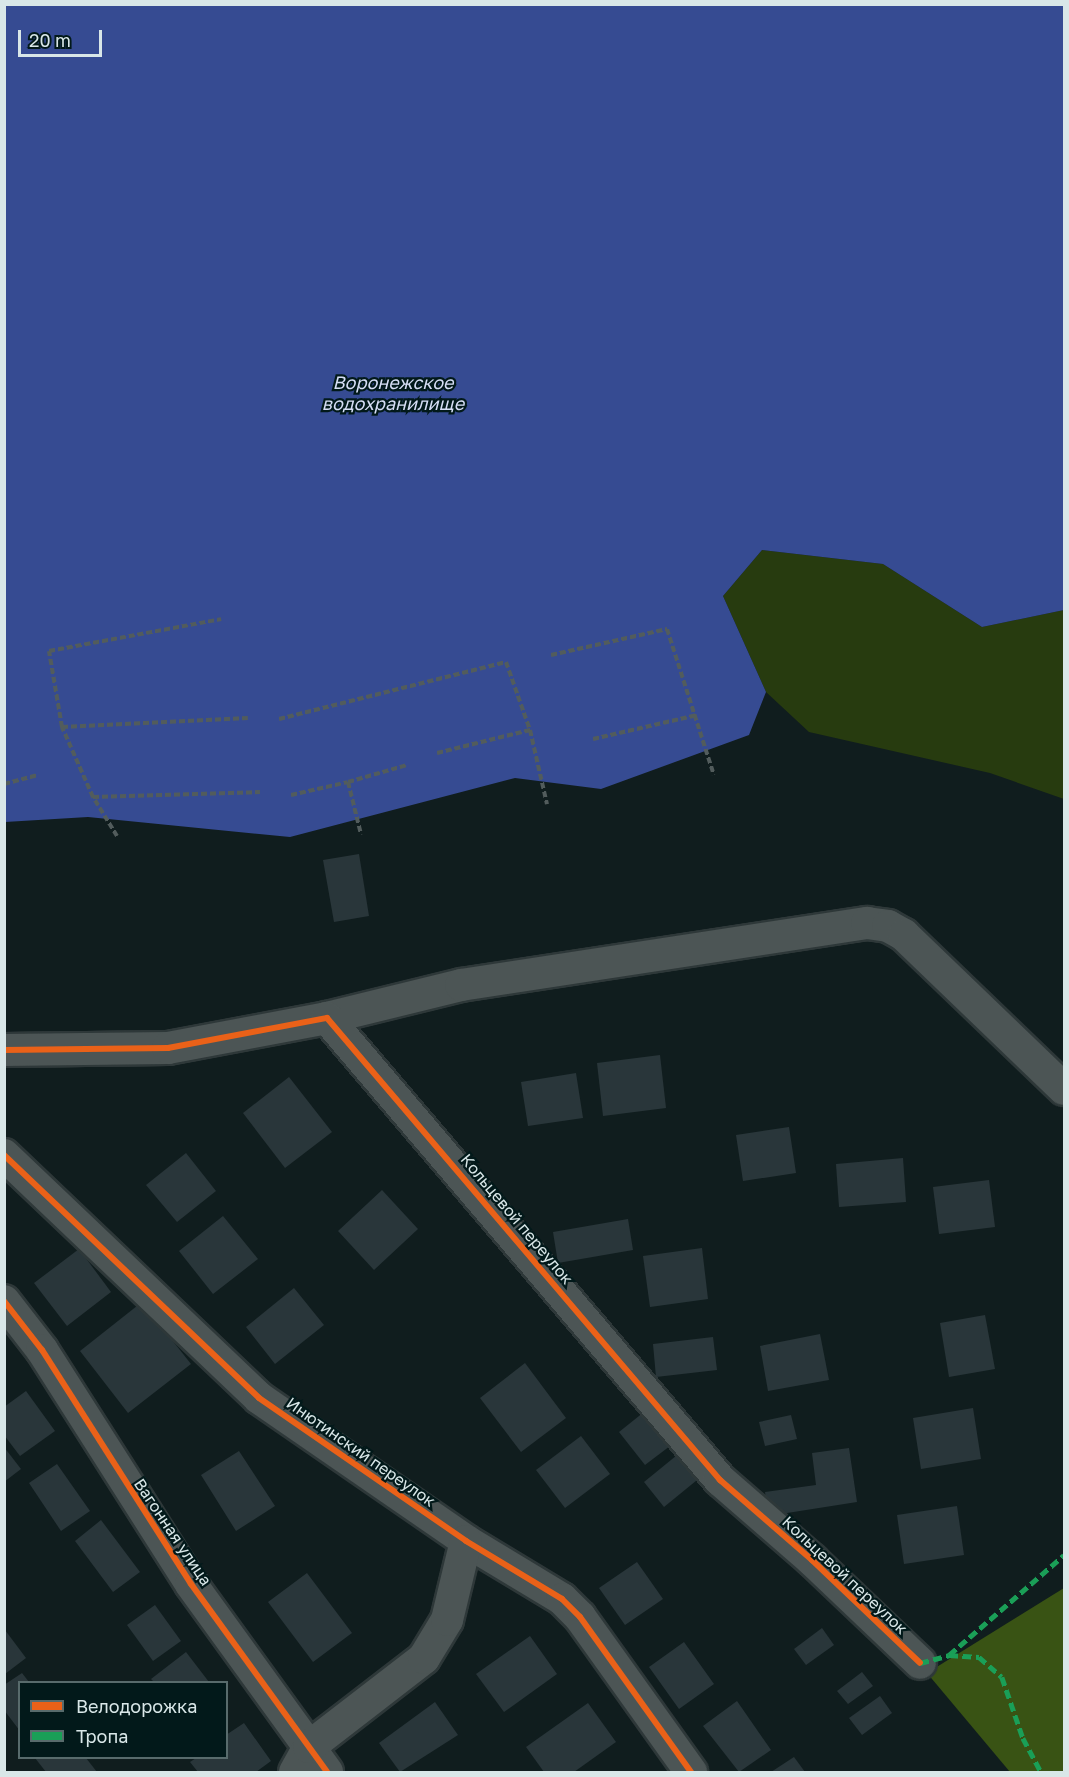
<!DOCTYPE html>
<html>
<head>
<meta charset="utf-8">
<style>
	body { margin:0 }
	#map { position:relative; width:1069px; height:1777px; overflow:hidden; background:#101d1e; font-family:"Golos Text",sans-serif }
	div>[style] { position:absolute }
	.green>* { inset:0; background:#273b0f }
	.forest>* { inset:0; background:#395314 }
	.water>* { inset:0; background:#364b92 }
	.building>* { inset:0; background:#29363a }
	.path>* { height:4px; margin-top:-2px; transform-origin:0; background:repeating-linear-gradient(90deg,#525c5c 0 6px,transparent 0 9px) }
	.roads { filter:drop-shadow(2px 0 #2e3839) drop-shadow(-2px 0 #2e3839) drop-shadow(0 2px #2e3839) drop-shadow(0 -2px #2e3839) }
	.minor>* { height:32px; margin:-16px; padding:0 16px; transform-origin:16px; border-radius:16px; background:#4c5555 }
	.quiet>* { height:4.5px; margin-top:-2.25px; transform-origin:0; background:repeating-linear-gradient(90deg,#1a9f57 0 9px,transparent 0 13.5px) }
	.cycleway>* { height:6px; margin:-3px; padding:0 3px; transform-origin:3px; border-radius:3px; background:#ea6118 }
	span { translate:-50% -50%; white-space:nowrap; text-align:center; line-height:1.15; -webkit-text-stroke:4.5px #02191a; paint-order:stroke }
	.street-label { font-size:16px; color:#d9e7e8 }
	.water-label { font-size:18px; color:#d6def5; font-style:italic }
	.frame { position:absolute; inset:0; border:6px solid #d9e7e8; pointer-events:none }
	.legend { position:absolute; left:18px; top:1681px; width:210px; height:78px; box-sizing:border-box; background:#02191a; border:2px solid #586b6c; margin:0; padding:8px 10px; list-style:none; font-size:18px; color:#d9e7e8 }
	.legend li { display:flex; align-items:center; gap:12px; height:30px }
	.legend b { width:30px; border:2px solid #586b6c }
	.scale { position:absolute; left:18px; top:30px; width:84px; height:27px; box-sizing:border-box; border:3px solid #d9e7e8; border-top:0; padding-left:8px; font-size:18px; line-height:21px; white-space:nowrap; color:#d9e7e8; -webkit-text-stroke:4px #02191a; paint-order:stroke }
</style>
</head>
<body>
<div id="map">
	<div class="green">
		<div style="clip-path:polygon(762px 550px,883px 564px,982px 627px,1064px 610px,1064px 799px,990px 773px,809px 732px,766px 692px,723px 596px)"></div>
	</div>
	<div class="forest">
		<div style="clip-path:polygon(1064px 1588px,1064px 1772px,1010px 1772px,927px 1673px)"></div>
	</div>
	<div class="water">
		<div style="clip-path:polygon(5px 4px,1064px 5px,1064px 610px,982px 627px,883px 564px,762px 550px,723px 596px,766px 692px,749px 735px,601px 789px,515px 778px,290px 837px,88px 817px,5px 822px)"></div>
	</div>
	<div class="building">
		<div style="clip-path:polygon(359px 854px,369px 916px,334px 922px,323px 860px)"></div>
		<div style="clip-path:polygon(660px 1055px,666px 1108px,603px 1116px,597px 1063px)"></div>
		<div style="clip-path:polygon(576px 1073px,583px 1118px,528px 1126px,521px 1082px)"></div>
		<div style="clip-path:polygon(289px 1077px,332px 1132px,285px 1168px,243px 1113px)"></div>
		<div style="clip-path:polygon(789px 1127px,796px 1173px,743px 1181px,736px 1135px)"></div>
		<div style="clip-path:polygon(186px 1153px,216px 1191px,177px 1222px,146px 1185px)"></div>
		<div style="clip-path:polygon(903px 1158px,906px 1202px,839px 1207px,836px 1164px)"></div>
		<div style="clip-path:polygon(989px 1180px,995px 1227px,939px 1234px,933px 1187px)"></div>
		<div style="clip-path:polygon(382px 1190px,418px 1229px,374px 1270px,338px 1231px)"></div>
		<div style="clip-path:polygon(223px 1216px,258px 1259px,213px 1294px,179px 1251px)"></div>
		<div style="clip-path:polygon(628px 1219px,633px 1250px,558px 1263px,553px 1232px)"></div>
		<div style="clip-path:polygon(702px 1248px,708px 1299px,650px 1307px,643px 1256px)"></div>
		<div style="clip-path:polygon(79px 1249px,111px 1292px,67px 1326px,34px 1283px)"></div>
		<div style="clip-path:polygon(294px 1288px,324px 1325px,275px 1364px,246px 1327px)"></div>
		<div style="clip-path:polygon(142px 1302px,191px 1364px,128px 1413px,80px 1351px)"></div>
		<div style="clip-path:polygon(985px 1315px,995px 1369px,949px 1377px,940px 1323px)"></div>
		<div style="clip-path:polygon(820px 1334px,829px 1380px,768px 1391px,760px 1346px)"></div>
		<div style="clip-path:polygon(713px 1337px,717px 1370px,656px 1377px,653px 1344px)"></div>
		<div style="clip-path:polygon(525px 1363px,566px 1418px,521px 1452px,480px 1398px)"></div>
		<div style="clip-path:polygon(26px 1391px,55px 1431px,20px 1456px,4px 1435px,4px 1407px)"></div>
		<div style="clip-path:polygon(973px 1408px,981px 1459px,921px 1469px,913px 1418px)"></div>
		<div style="clip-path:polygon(644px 1412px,670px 1446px,645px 1465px,619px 1432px)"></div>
		<div style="clip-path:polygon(791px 1415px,797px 1439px,765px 1446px,759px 1422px)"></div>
		<div style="clip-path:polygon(581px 1436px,610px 1474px,565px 1508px,536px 1470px)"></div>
		<div style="clip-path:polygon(4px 1447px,21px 1469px,4px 1482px)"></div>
		<div style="clip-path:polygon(849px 1448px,857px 1502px,768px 1516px,765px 1492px,816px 1485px,812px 1453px)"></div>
		<div style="clip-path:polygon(239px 1451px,275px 1506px,236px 1531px,201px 1475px)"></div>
		<div style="clip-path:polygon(682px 1451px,702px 1476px,664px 1507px,644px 1482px)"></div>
		<div style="clip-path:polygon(57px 1464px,90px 1511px,61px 1531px,29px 1483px)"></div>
		<div style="clip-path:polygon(957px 1506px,964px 1555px,904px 1564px,897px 1515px)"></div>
		<div style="clip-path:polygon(101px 1520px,140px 1572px,113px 1592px,75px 1541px)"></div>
		<div style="clip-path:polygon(637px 1562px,663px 1599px,625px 1625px,599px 1588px)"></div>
		<div style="clip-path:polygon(307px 1573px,352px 1633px,313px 1662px,268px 1602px)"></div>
		<div style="clip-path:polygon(155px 1605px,181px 1641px,153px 1661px,127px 1625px)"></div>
		<div style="clip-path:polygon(822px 1628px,834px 1645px,806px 1665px,794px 1649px)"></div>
		<div style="clip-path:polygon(5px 1630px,26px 1658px,5px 1674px)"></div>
		<div style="clip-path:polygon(530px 1636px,557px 1674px,504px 1712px,476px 1674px)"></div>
		<div style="clip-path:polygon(684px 1642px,714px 1684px,679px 1709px,649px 1667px)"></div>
		<div style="clip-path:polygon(186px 1652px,209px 1682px,154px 1682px,151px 1679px)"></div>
		<div style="clip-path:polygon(862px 1672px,873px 1686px,848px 1704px,837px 1691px)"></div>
		<div style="clip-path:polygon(22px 1673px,29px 1682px,20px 1682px,20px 1731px,4px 1710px,4px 1685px)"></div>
		<div style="clip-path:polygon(880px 1696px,892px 1713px,862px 1735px,849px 1718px)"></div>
		<div style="clip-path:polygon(737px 1701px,771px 1750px,739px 1772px,703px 1726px)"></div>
		<div style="clip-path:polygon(435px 1702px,458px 1735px,400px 1772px,379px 1743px)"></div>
		<div style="clip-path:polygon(588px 1703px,616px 1742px,574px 1772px,544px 1772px,526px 1747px)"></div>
		<div style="clip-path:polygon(244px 1723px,271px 1761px,256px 1772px,198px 1772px,190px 1762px,196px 1758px,226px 1758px,226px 1735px)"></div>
		<div style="clip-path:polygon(794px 1757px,805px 1772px,771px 1772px)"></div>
		<div style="clip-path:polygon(35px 1758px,86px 1758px,97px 1772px,46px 1772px)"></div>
	</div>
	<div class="path">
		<div style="left:551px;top:655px;width:119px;rotate:-12.6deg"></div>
		<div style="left:667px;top:629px;width:153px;rotate:72.2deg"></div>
		<div style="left:279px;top:719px;width:234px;rotate:-14.1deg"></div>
		<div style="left:506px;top:662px;width:72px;rotate:70.6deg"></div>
		<div style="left:530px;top:730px;width:76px;rotate:77.1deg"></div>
		<div style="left:62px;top:727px;width:186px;rotate:-2.8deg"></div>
		<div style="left:593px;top:739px;width:107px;rotate:-13deg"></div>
		<div style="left:437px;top:753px;width:96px;rotate:-13.9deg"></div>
		<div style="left:348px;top:782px;width:61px;rotate:-16.1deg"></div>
		<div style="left:4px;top:784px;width:34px;rotate:-15deg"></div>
		<div style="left:291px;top:795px;width:58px;rotate:-12.8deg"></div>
		<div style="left:348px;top:782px;width:54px;rotate:76deg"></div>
		<div style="left:93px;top:797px;width:167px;rotate:-1.7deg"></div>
		<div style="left:117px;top:836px;width:46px;rotate:-121.6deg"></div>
		<div style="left:93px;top:797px;width:77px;rotate:-113.9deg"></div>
		<div style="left:62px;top:727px;width:77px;rotate:-99.7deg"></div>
		<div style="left:49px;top:651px;width:175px;rotate:-10.5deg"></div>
	</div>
	<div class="roads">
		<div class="minor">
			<div style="left:327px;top:1018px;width:138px;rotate:-13.8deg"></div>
			<div style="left:461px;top:985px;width:411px;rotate:-8.7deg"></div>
			<div style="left:867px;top:923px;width:21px;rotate:8deg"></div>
			<div style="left:888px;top:926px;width:18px;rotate:29deg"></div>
			<div style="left:904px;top:935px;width:222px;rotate:43.9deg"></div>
			<div style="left:4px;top:1050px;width:164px;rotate:-0.7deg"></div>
			<div style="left:168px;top:1048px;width:162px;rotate:-10.7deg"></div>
			<div style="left:327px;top:1018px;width:607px;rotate:49.61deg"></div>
			<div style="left:720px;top:1480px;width:122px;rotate:41deg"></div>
			<div style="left:812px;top:1560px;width:149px;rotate:43.6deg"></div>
			<div style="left:4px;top:1155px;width:352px;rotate:43.6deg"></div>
			<div style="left:259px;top:1398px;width:252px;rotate:34.6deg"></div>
			<div style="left:466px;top:1541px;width:112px;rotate:31.1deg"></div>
			<div style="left:562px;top:1599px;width:25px;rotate:45deg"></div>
			<div style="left:580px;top:1617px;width:191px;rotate:54.4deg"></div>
			<div style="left:4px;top:1301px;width:62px;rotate:52.2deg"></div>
			<div style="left:42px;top:1350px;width:277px;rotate:57.5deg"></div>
			<div style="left:191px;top:1584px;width:232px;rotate:54.1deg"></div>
			<div style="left:295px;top:1772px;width:29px;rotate:-61deg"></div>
			<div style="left:309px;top:1747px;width:145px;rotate:-37.7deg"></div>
			<div style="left:424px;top:1658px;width:44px;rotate:-58.8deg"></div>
			<div style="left:447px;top:1620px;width:81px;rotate:-76.5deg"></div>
		</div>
	</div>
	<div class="quiet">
		<div style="left:949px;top:1655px;width:152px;rotate:-41deg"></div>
		<div style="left:920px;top:1663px;width:30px;rotate:-15deg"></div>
		<div style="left:949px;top:1655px;width:30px;rotate:4deg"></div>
		<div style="left:979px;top:1657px;width:30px;rotate:41deg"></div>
		<div style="left:1002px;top:1677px;width:65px;rotate:71deg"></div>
		<div style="left:1023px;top:1738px;width:38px;rotate:62deg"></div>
	</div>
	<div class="cycleway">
		<div style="left:4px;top:1050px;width:164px;rotate:-0.7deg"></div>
		<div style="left:168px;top:1048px;width:162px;rotate:-10.7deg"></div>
		<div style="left:327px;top:1018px;width:607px;rotate:49.61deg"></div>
		<div style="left:720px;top:1480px;width:122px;rotate:41deg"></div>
		<div style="left:812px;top:1560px;width:149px;rotate:43.6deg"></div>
		<div style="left:4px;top:1155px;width:352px;rotate:43.6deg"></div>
		<div style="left:259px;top:1398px;width:252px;rotate:34.6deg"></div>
		<div style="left:466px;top:1541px;width:112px;rotate:31.1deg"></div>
		<div style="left:562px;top:1599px;width:25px;rotate:45deg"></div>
		<div style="left:580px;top:1617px;width:191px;rotate:54.4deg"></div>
		<div style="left:4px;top:1301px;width:62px;rotate:52.2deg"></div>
		<div style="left:42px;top:1350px;width:277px;rotate:57.5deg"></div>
		<div style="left:191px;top:1584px;width:232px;rotate:54.1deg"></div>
	</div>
	<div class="street-label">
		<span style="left:517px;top:1219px;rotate:50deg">Кольцевой переулок</span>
		<span style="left:361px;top:1452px;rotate:35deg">Инютинский переулок</span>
		<span style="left:173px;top:1532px;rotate:56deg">Вагонная улица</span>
		<span style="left:845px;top:1575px;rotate:43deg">Кольцевой переулок</span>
	</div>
	<div class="water-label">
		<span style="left:393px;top:393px">Воронежское<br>водохранилище</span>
	</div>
	<div class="frame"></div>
	<ul class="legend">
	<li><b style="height:8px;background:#ea6118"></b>Велодорожка</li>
	<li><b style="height:8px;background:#1a9f57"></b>Тропа</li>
	</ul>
	<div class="scale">20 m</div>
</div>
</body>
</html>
